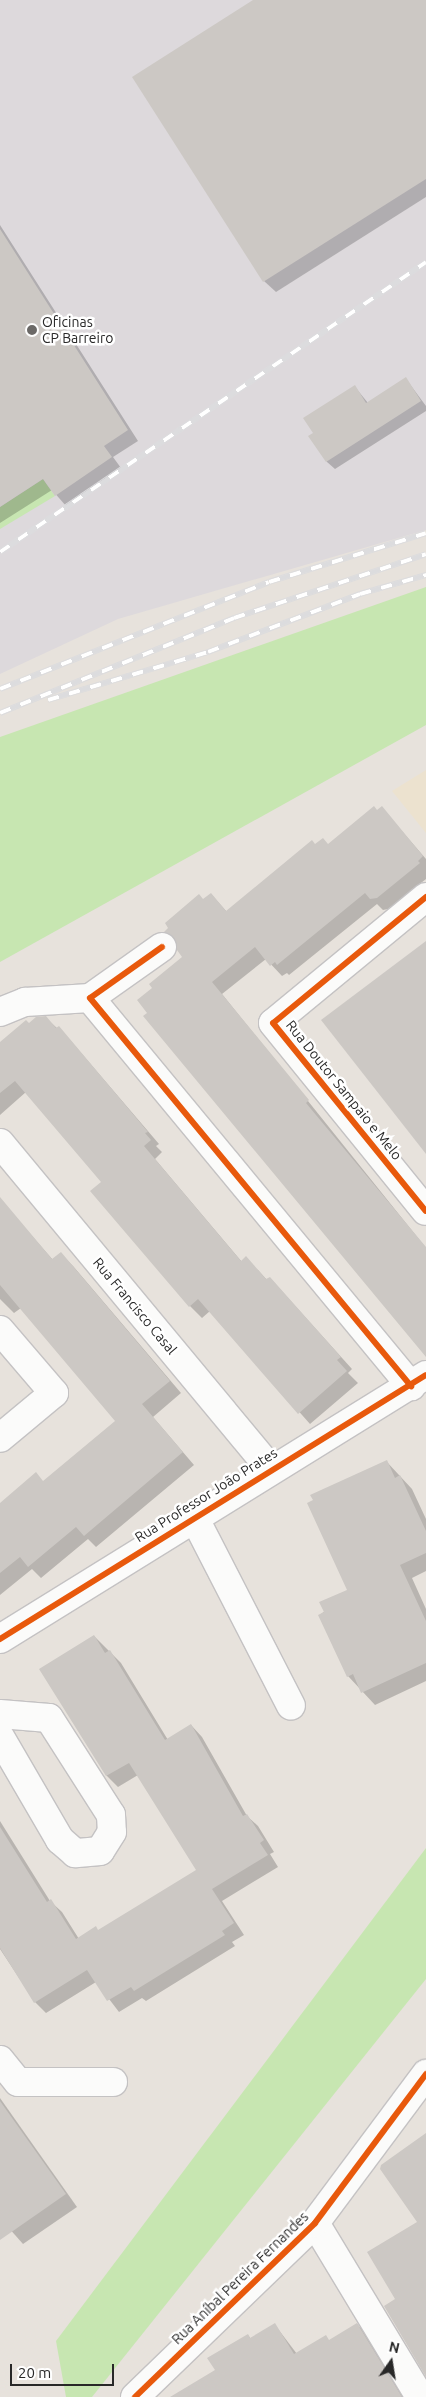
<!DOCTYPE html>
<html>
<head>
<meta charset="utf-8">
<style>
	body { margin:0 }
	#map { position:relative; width:426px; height:2397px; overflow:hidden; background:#e7e2dc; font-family:Ubuntu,sans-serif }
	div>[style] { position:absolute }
	.industrial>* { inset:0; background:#ddd9dc }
	.education>* { inset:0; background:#ece2cf }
	.green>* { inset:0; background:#c7e6b1 }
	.shadow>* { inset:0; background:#0003 }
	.building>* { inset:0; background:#ccc8c4 }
	.roads { filter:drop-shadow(1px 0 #c4c2c3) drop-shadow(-1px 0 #c4c2c3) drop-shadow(0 1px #c4c2c3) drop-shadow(0 -1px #c4c2c3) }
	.street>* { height:28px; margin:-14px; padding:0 14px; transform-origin:14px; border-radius:14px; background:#fbfbfa }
	.rail>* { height:5.5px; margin-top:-2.75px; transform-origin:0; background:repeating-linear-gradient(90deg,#fff 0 11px,#dcdcde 0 22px); box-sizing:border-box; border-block:1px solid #dcdcde }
	.cycleway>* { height:6px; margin:-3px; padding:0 3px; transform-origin:3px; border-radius:3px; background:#e8590c }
	.dots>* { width:14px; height:14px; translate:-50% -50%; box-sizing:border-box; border:2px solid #fff; border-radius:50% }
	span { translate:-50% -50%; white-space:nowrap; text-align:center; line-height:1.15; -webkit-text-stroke:5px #fff; paint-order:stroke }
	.poi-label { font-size:14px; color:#282828 }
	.left { translate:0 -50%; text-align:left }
	.street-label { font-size:14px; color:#282828 }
	.north { position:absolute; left:366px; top:2337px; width:50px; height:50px; -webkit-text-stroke:4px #fff; paint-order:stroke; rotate:13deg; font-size:14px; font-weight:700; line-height:20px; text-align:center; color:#282828 }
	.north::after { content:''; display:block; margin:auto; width:18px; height:22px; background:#282828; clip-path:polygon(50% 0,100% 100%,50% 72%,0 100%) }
	.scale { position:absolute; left:10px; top:2364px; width:104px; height:22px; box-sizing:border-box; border:2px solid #282828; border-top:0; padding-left:6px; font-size:15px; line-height:18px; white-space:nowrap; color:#282828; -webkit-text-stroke:4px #fff; paint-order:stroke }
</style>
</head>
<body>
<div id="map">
	<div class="industrial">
		<div style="clip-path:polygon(0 0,426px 0,426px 530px,118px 619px,0 674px)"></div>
	</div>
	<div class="education">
		<div style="clip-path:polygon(426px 770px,426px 833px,392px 791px)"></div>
	</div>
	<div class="green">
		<div style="clip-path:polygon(43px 479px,55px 496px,0 529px,0 507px)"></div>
		<div style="clip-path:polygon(426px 587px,426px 725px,0 962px,0 737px)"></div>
		<div style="clip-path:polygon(426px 1848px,426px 1979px,92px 2397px,66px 2397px,56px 2341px)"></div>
	</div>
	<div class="shadow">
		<div style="clip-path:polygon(256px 0,426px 0,426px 197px,276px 292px,264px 281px)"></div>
		<div style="clip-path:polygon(0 225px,138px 441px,113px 457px,121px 468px,66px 506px,52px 490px,0 523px)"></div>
		<div style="clip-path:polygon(406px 379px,426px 406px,426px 411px,335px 469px,327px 462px,315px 434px,355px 387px,368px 403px)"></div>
		<div style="clip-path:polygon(382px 808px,426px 859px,426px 879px,388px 909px,383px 910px,377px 904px,289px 975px,287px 973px,282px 976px,266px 959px,222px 994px,426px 1248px,426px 1351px,148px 1013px,154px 988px,184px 957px,165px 932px,211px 894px,227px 912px,316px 846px,328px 845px)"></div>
		<div style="clip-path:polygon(46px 1018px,70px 1040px,159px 1144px,156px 1146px,162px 1152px,155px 1159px,242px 1262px,258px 1270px,267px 1280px,270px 1278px,352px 1369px,348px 1373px,358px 1383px,310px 1424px,210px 1311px,202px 1318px,190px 1306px,103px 1182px,26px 1092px,0 1115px,0 1044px)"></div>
		<div style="clip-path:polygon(3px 1203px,53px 1260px,61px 1254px,73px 1266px,181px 1393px,153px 1417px,194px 1465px,96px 1547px,88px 1539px,41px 1578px,32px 1569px,0 1595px,0 1504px,44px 1482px,117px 1421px,21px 1308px,14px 1313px,0 1299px,0 1206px)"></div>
		<div style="clip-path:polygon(386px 1461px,412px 1489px,426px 1519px,426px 1571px,412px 1578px,426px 1609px,426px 1681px,375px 1705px,348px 1676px,320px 1615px,349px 1590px)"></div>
		<div style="clip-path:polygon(94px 1636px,121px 1663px,168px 1740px,191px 1725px,202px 1737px,247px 1816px,258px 1826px,274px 1852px,270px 1854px,278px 1867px,222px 1901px,244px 1935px,232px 1942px,235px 1946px,146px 2001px,142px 1998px,119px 2012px,96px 1982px,46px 2013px,35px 2002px,0 1949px,0 1821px,50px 1901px,62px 1912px,79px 1939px,99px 1931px,198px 1871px,138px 1775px,118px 1787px,107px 1776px,41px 1669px)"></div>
		<div style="clip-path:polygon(0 2098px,77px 2207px,23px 2244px,0 2218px)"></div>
		<div style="clip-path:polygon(357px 2324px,368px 2336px,404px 2397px,177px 2397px,216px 2370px,248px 2335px,251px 2339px,275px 2325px,297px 2354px,330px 2341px)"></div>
	</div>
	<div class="building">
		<div style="clip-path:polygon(253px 0,426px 0,426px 179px,263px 282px,132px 77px)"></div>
		<div style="clip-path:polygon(0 229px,128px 430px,104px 446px,112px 457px,55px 496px,43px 479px,0 507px)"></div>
		<div style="clip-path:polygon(406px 377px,421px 401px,326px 462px,308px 436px,313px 433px,303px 418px,355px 385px,366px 403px)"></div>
		<div style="clip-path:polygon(374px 806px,377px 810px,382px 806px,423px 856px,418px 861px,420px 863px,377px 898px,370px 899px,365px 893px,277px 965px,275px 962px,270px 966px,255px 947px,212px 982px,309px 1100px,306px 1103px,426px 1247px,426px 1357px,143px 1016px,147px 1013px,137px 1000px,152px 988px,149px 984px,182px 957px,177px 950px,174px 938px,164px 932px,168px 928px,165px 923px,199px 894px,203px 899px,211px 893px,226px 911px,312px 840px,315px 844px,323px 838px,328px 844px)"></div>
		<div style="clip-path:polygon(426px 941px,426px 1154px,321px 1020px)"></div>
		<div style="clip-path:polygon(46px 1016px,56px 1028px,59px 1026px,148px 1132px,145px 1133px,151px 1140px,144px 1146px,241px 1261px,246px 1256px,266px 1279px,270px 1277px,341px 1357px,337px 1360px,347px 1371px,298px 1414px,198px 1299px,189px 1307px,90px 1191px,101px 1182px,15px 1081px,0 1093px,0 1042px,26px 1020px,29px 1023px,36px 1017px)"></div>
		<div style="clip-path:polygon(0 1197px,52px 1259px,61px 1252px,170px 1381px,142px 1404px,183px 1452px,84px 1536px,76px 1527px,28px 1567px,20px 1557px,0 1573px,0 1503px,36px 1472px,43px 1481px,115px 1421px,0 1285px)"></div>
		<div style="clip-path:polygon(387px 1460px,395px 1478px,400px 1475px,426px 1531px,426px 1553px,400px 1565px,426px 1621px,426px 1663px,361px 1693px,353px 1674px,347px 1677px,318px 1615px,324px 1612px,319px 1602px,347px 1590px,307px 1503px,313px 1500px,310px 1495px)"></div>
		<div style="clip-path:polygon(94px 1635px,105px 1653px,110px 1650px,165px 1740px,191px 1724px,243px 1816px,247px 1814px,264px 1840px,260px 1843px,268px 1855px,212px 1889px,234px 1923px,222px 1931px,225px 1935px,134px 1991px,131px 1987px,107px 2001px,87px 1970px,34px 2003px,0 1948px,0 1827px,47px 1902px,51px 1899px,76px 1939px,96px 1926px,98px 1930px,196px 1870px,129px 1763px,106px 1776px,39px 1669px)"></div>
		<div style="clip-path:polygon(0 2101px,66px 2194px,0 2240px)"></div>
		<div style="clip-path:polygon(426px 2133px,426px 2377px,384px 2306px,395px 2299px,367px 2252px,417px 2222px,380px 2169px,381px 2165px)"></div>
		<div style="clip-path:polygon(275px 2323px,294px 2354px,326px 2335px,329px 2340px,357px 2323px,402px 2397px,170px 2397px,215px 2370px,207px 2358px,248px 2334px,250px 2338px)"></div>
	</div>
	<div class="roads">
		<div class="street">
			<div style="left:426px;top:897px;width:198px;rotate:140.5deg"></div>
			<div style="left:273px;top:1023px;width:242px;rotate:50.9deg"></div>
			<div style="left:162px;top:947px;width:88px;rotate:144.7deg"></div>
			<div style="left:90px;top:998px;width:504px;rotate:50.4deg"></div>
			<div style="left:0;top:1012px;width:27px;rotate:-22deg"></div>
			<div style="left:25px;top:1002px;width:65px;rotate:-3.5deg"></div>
			<div style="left:0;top:1143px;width:424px;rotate:50.3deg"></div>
			<div style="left:0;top:1330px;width:83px;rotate:49.4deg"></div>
			<div style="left:54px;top:1393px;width:70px;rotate:140.2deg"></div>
			<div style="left:194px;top:1517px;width:212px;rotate:62.8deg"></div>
			<div style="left:0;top:1639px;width:501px;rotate:-31.79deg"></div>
			<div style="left:0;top:1714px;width:49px;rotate:4.7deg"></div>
			<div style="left:49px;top:1718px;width:115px;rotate:57.4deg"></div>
			<div style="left:111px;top:1815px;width:17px;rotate:87deg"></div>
			<div style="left:112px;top:1832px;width:22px;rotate:122deg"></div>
			<div style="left:100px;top:1851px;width:25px;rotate:175deg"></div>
			<div style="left:75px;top:1853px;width:20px;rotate:-139deg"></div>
			<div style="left:60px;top:1840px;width:119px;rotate:-120.2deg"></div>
			<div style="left:0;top:2060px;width:28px;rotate:51deg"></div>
			<div style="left:18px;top:2082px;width:95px"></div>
			<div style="left:315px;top:2223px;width:203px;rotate:58.9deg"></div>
			<div style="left:135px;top:2397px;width:250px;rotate:-44deg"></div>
			<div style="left:315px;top:2223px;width:186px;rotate:-53.3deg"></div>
		</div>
	</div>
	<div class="rail">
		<div style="left:0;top:552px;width:515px;rotate:-34.25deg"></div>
		<div style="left:0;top:689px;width:289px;rotate:-21.7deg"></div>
		<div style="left:269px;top:582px;width:164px;rotate:-17.3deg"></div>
		<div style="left:48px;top:700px;width:167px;rotate:-16.7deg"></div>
		<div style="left:208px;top:652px;width:163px;rotate:-20.9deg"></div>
		<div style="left:360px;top:594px;width:69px;rotate:-16.1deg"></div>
		<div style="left:0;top:713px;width:253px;rotate:-22.1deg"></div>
		<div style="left:234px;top:618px;width:202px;rotate:-18.4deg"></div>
	</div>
	<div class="cycleway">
		<div style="left:426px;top:897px;width:198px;rotate:140.5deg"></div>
		<div style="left:273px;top:1023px;width:242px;rotate:50.9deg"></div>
		<div style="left:162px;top:947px;width:88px;rotate:144.7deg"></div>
		<div style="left:90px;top:998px;width:504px;rotate:50.4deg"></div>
		<div style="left:0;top:1639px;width:501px;rotate:-31.79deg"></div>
		<div style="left:135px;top:2397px;width:250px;rotate:-44deg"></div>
		<div style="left:315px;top:2223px;width:186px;rotate:-53.3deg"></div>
	</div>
	<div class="dots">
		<div style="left:32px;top:330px;background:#6b6967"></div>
	</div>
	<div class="poi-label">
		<span class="left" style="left:42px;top:330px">Oficinas<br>CP Barreiro</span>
	</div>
	<div class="street-label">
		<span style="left:344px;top:1090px;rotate:51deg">Rua Doutor Sampaio e Melo</span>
		<span style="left:135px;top:1306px;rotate:50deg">Rua Francisco Casal</span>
		<span style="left:206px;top:1495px;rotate:-32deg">Rua Professor João Prates</span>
		<span style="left:240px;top:2278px;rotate:-44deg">Rua Aníbal Pereira Fernandes</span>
	</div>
	<div class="north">N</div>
	<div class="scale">20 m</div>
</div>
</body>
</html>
